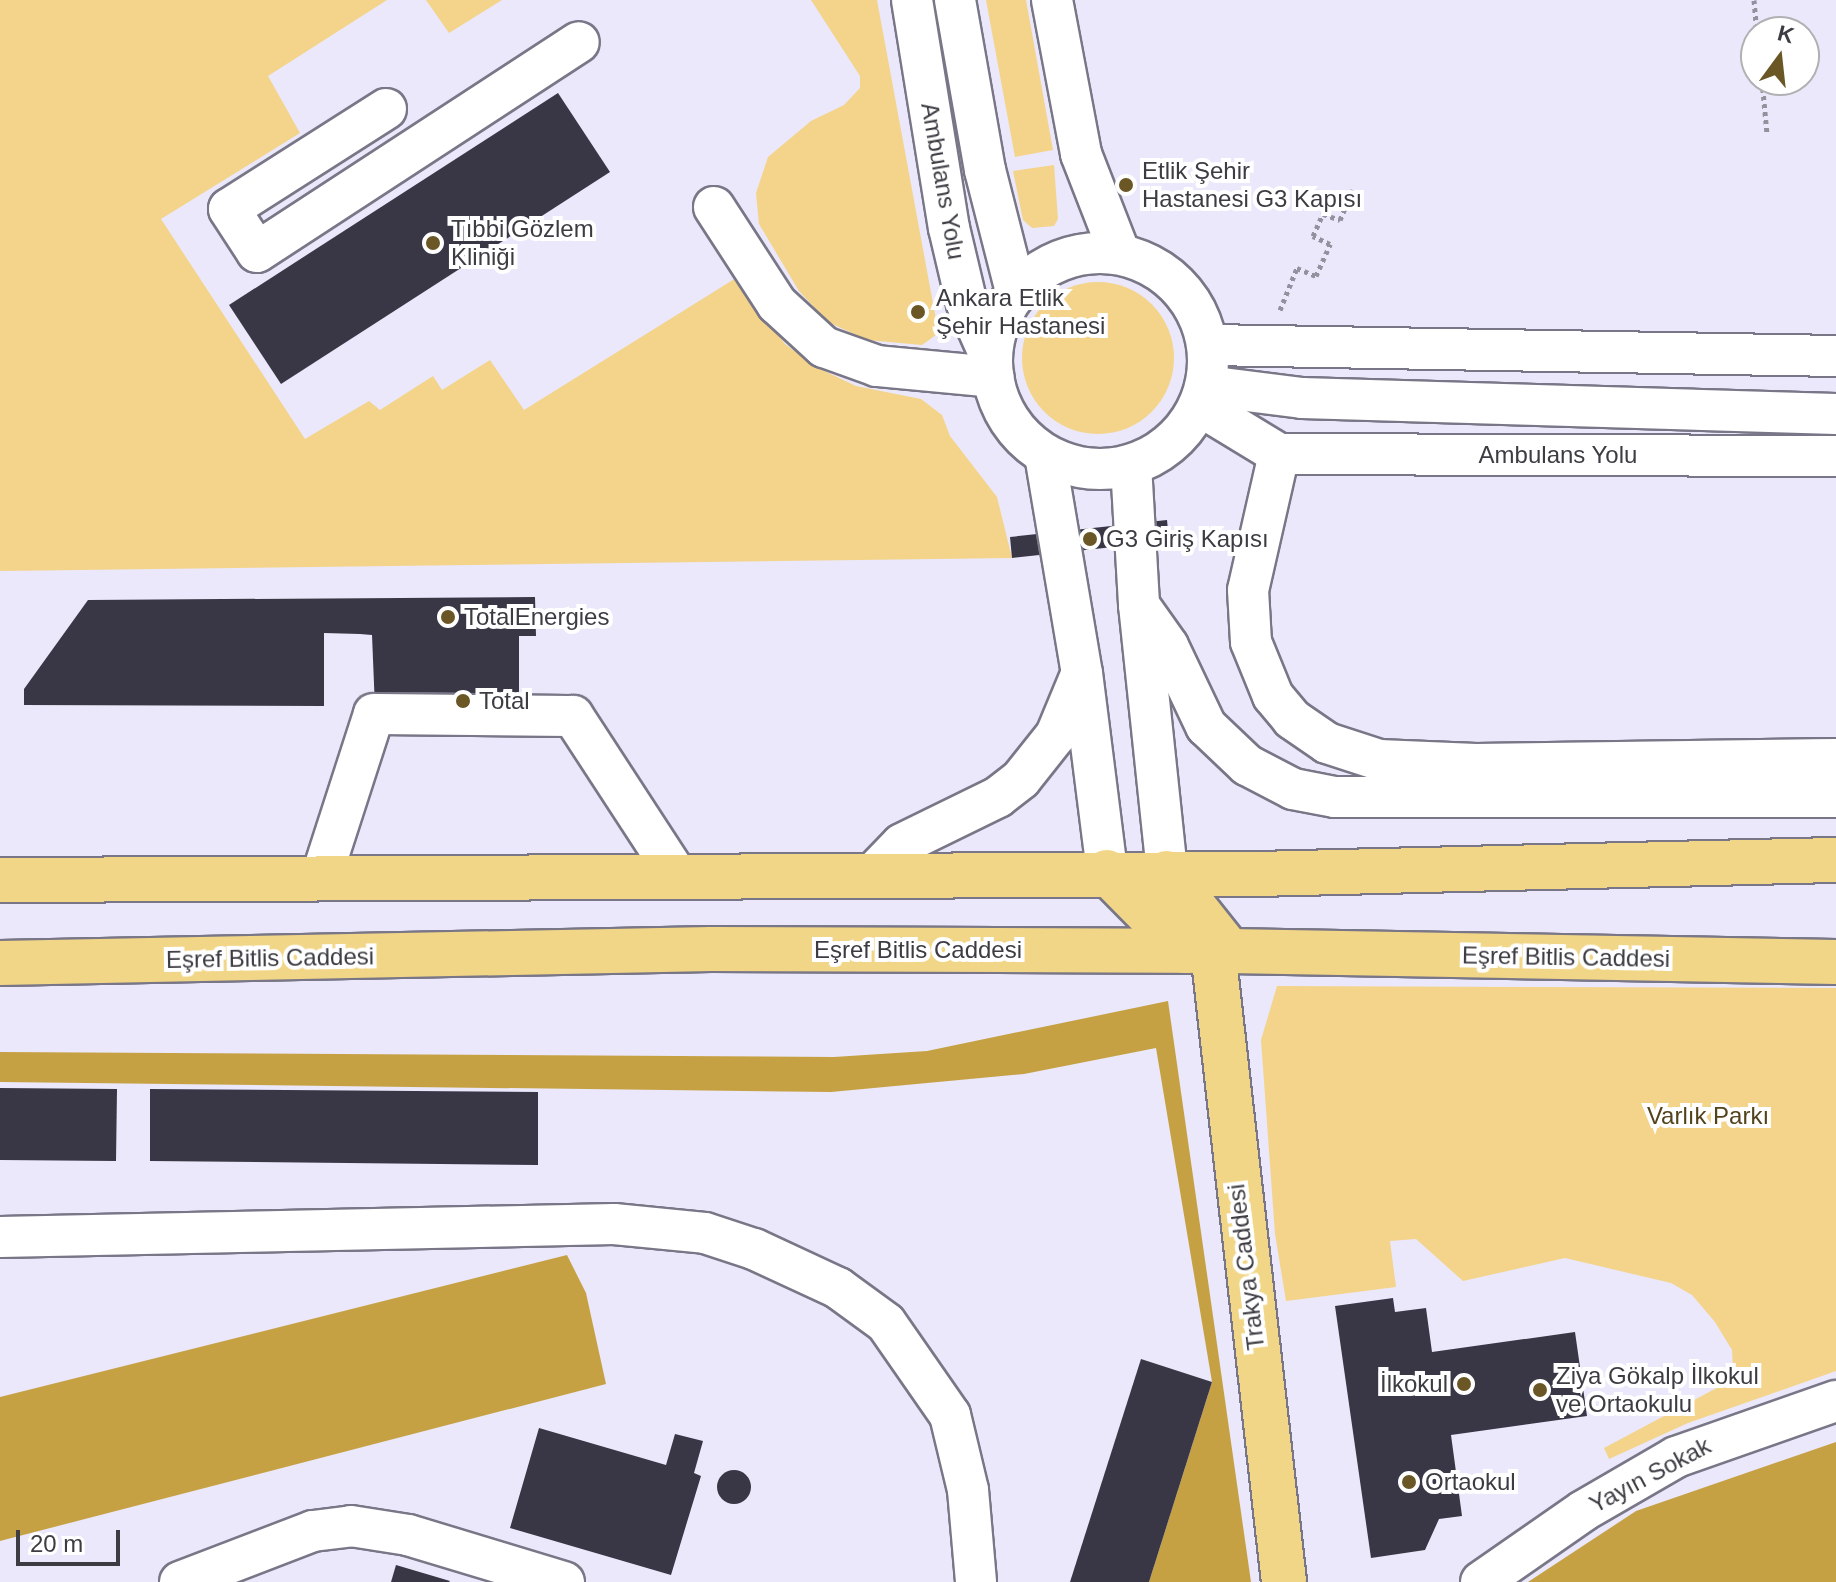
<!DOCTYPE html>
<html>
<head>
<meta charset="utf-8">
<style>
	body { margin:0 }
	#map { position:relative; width:1836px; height:1582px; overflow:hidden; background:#eae8fa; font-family:Arial,sans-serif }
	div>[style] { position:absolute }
	.green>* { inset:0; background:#f3d48a }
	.round { border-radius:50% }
	.forest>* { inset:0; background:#c6a144 }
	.building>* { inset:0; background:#393745 }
	.path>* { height:5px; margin-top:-2.5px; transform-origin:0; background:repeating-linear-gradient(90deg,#93919e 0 4px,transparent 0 8px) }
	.roads { filter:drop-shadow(2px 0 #797787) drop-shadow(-2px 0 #797787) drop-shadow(0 2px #797787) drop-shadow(0 -2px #797787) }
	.minor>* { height:40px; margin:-20px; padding:0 20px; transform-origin:20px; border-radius:20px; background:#fff }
	.minor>.ring { margin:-20px; padding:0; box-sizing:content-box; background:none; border:40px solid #fff; border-radius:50% }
	.major>* { height:44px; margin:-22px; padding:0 22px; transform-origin:22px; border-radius:22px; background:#f2d688 }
	.dots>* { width:22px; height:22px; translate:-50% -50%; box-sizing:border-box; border:4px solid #fff; border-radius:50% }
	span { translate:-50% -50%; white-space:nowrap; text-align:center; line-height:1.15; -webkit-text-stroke:8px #fff; paint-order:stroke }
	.poi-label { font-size:24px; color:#3d3c43 }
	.left { translate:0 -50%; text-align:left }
	.right { translate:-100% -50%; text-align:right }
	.street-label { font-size:24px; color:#3d3c43 }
	.park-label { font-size:24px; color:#53431d }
	.north { position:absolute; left:1740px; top:16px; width:80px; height:80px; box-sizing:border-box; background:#fff; border:2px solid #b1b1b4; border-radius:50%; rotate:15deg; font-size:22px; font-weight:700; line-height:32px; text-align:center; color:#3d3c43 }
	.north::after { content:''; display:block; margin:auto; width:28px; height:36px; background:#6b5726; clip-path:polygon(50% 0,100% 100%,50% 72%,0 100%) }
	.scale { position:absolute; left:16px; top:1530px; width:104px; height:36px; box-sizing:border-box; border:4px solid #3d3c43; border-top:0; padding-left:10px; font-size:24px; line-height:28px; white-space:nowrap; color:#3d3c43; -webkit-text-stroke:6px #fff; paint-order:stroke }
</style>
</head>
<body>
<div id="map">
	<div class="green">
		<div style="clip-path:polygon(0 0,387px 0,268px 76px,300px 133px,161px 219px,305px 439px,369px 401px,380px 410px,433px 376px,442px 390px,490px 360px,524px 410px,736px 278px,785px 344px,818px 368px,856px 386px,921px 399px,942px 415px,950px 436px,997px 497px,1012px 558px,0 571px)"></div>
		<div style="clip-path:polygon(426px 0,502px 0,449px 33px)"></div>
		<div style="clip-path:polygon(811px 0,877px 0,937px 325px,936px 335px,922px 345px,867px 340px,828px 322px,799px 291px,759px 224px,756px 193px,768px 157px,811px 121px,844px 105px,860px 88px,860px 76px)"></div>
		<div style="clip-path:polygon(986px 0,1026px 0,1053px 150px,1015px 157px)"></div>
		<div style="clip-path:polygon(1054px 165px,1058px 219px,1054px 226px,1032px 228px,1023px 220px,1013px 171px)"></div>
		<div class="round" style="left:1022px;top:282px;width:152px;height:152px"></div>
		<div style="clip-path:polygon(1277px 986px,1836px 988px,1836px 1371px,1688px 1423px,1609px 1459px,1604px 1448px,1726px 1383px,1733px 1368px,1732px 1350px,1715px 1322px,1692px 1295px,1671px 1283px,1565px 1258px,1463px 1281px,1416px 1239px,1390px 1241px,1396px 1287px,1286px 1301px,1275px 1234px,1261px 1040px)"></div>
	</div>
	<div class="forest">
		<div style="clip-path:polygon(1168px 1001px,1251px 1582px,1149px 1582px,1212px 1382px,1156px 1048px,1024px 1074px,831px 1092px,0 1082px,0 1052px,834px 1057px,927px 1051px)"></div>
		<div style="clip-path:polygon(567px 1255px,586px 1293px,606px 1384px,0 1541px,0 1397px)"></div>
		<div style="clip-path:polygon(1836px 1442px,1836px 1582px,1528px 1582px,1636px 1511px)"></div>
	</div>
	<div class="building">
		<div style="clip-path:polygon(558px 93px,610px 172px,281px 384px,229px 305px)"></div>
		<div style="clip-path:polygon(1167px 520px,1169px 541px,1012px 558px,1010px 537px)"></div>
		<div style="clip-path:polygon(535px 597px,536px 636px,519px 636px,519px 734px,376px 733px,372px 635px,360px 634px,324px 633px,324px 706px,24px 705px,24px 689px,88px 600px)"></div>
		<div style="clip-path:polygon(0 1088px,117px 1089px,116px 1161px,0 1160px)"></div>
		<div style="clip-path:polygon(150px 1089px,538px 1092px,538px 1165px,150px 1161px)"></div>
		<div style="clip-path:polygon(1393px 1298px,1395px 1312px,1426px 1308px,1432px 1352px,1575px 1332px,1587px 1416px,1451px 1435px,1462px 1516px,1439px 1519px,1425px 1550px,1371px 1558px,1335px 1306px)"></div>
		<div style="clip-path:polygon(1141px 1359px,1212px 1382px,1149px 1582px,1070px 1582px)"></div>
		<div style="clip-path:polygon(539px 1428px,666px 1465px,675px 1434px,703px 1441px,694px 1473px,701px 1476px,671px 1575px,510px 1528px)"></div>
		<div class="round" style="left:717px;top:1470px;width:34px;height:34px"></div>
		<div style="clip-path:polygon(396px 1565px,450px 1581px,449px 1582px,391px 1582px)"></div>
	</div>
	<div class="path">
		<div style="left:1754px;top:0;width:32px;rotate:85deg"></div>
		<div style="left:1762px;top:80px;width:54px;rotate:84.7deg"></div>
		<div style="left:1280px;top:310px;width:45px;rotate:-68deg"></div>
		<div style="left:1297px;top:268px;width:21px;rotate:23deg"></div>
		<div style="left:1316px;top:276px;width:35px;rotate:-66deg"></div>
		<div style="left:1330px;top:244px;width:19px;rotate:-155deg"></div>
		<div style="left:1313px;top:236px;width:24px;rotate:-66deg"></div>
		<div style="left:1323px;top:214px;width:18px;rotate:19deg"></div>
		<div style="left:1340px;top:220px;width:33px;rotate:-67deg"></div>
	</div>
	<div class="roads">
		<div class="minor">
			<div style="left:912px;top:0;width:231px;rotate:80.8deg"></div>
			<div style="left:949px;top:228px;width:78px;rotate:76.7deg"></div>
			<div style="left:967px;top:304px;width:59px;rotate:66deg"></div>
			<div style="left:955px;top:0;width:173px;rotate:80deg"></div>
			<div style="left:985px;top:170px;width:126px;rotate:75.7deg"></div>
			<div style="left:1052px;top:0;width:157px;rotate:79.3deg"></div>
			<div style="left:1081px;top:154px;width:107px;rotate:68.7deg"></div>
			<div style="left:386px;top:109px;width:186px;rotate:147.5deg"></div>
			<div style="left:229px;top:209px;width:51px;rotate:56.9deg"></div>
			<div style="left:257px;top:252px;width:384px;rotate:-33.1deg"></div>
			<div style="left:714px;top:207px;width:116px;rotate:57deg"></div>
			<div style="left:777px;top:304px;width:64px;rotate:42.5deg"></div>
			<div style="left:824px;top:347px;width:56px;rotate:19.7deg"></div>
			<div style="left:877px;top:366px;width:117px;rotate:5.4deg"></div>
			<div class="ring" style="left:992px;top:253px;width:176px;height:176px"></div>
			<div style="left:1208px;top:345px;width:628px;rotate:1deg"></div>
			<div style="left:1207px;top:386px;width:96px;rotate:7.2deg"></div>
			<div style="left:1302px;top:398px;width:534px;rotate:1.72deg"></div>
			<div style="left:1200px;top:406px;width:92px;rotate:31.3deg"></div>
			<div style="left:1279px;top:454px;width:557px;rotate:0.21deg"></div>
			<div style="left:1279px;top:454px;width:139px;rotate:102.8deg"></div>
			<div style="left:1248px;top:590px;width:52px;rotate:86.7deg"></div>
			<div style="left:1251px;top:642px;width:58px;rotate:67.8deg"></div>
			<div style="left:1273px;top:696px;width:30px;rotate:50deg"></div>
			<div style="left:1292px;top:719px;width:42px;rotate:34.4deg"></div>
			<div style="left:1327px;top:743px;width:55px;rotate:18.1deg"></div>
			<div style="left:1379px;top:760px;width:97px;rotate:2.4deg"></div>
			<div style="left:1476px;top:764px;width:360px;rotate:-0.8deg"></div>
			<div style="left:1045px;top:455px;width:221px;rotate:80.4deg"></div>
			<div style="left:1082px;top:673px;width:201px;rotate:82.8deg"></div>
			<div style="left:1131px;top:465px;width:140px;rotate:86.7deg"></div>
			<div style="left:1139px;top:605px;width:269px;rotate:84deg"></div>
			<div style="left:1139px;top:605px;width:50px;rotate:54.7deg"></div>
			<div style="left:1168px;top:646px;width:89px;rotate:64.6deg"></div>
			<div style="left:1206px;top:726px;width:57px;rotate:43.6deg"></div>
			<div style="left:1247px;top:765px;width:52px;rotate:27.6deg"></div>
			<div style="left:1293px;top:789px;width:43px;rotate:10.8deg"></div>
			<div style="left:1335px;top:797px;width:501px"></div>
			<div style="left:874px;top:873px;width:40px;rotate:-46deg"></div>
			<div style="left:902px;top:844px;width:107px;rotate:-26.1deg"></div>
			<div style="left:998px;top:797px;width:29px;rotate:-38deg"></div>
			<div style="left:1021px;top:779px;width:56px;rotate:-51.5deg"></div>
			<div style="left:1056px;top:735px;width:63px;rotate:-67.5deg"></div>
			<div style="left:321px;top:878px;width:172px;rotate:-72.1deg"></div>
			<div style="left:374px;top:714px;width:199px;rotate:0.6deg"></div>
			<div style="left:573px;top:716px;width:189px;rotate:56.9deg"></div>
			<div style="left:0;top:1237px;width:614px;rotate:-1.21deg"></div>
			<div style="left:614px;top:1224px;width:91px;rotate:5.6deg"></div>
			<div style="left:705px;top:1233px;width:52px;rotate:18.1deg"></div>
			<div style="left:754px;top:1249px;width:93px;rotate:24.9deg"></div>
			<div style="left:838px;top:1288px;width:59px;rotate:36.1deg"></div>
			<div style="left:886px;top:1323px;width:112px;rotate:55.2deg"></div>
			<div style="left:950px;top:1415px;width:77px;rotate:76.5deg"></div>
			<div style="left:968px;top:1490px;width:92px;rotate:85deg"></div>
			<div style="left:180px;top:1582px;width:142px;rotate:-21deg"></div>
			<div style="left:313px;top:1531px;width:38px;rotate:-7deg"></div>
			<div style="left:351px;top:1526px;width:58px;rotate:9deg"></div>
			<div style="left:408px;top:1535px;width:163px;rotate:16.8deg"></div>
			<div style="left:1481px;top:1582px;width:124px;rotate:-34.8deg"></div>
			<div style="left:1583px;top:1511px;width:108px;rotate:-30.1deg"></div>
			<div style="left:1676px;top:1457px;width:170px;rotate:-19.3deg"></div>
		</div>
		<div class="major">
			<div style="left:1107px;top:872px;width:111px;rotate:45.4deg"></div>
			<div style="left:1167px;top:873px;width:100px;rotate:51.5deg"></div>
			<div style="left:0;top:880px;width:1257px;rotate:-0.27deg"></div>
			<div style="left:1257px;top:874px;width:579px;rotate:-1.39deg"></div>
			<div style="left:1213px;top:951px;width:635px;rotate:83.58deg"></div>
			<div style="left:0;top:963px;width:711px;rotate:-1.13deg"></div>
			<div style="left:711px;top:949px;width:518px;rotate:0.22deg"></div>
			<div style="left:1229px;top:951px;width:607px;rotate:1.04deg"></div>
		</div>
	</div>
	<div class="dots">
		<div style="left:1126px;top:185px;background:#6b5726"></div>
		<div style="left:433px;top:243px;background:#6b5726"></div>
		<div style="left:918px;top:312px;background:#6b5726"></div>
		<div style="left:1090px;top:539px;background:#6b5726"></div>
		<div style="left:448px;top:617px;background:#6b5726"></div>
		<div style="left:463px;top:701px;background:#6b5726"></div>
		<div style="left:1464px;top:1384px;background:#6b5726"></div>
		<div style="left:1540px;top:1390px;background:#6b5726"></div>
		<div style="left:1409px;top:1482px;background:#6b5726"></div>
	</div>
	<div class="poi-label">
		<span class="left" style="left:1142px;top:185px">Etlik Şehir<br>Hastanesi G3 Kapısı</span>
		<span class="left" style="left:451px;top:243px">Tıbbi Gözlem<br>Kliniği</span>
		<span class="left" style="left:936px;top:312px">Ankara Etlik<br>Şehir Hastanesi</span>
		<span class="left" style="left:1106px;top:539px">G3 Giriş Kapısı</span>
		<span class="left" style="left:464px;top:617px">TotalEnergies</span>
		<span class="left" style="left:479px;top:701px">Total</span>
		<span class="left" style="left:1556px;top:1390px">Ziya Gökalp İlkokul<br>ve Ortaokulu</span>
		<span class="right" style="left:1448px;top:1384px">İlkokul</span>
		<span class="left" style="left:1425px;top:1482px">Ortaokul</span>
	</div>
	<div class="street-label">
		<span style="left:943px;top:181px;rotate:80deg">Ambulans Yolu</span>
		<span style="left:1558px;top:455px">Ambulans Yolu</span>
		<span style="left:918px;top:950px">Eşref Bitlis Caddesi</span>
		<span style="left:1566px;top:957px;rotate:1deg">Eşref Bitlis Caddesi</span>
		<span style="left:270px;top:958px;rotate:-1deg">Eşref Bitlis Caddesi</span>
		<span style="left:1246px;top:1267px;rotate:-97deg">Trakya Caddesi</span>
		<span style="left:1650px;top:1475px;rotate:-28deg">Yayın Sokak</span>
	</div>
	<div class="park-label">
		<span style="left:1708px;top:1116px">Varlık Parkı</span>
	</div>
	<div class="north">K</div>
	<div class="scale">20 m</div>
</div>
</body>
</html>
